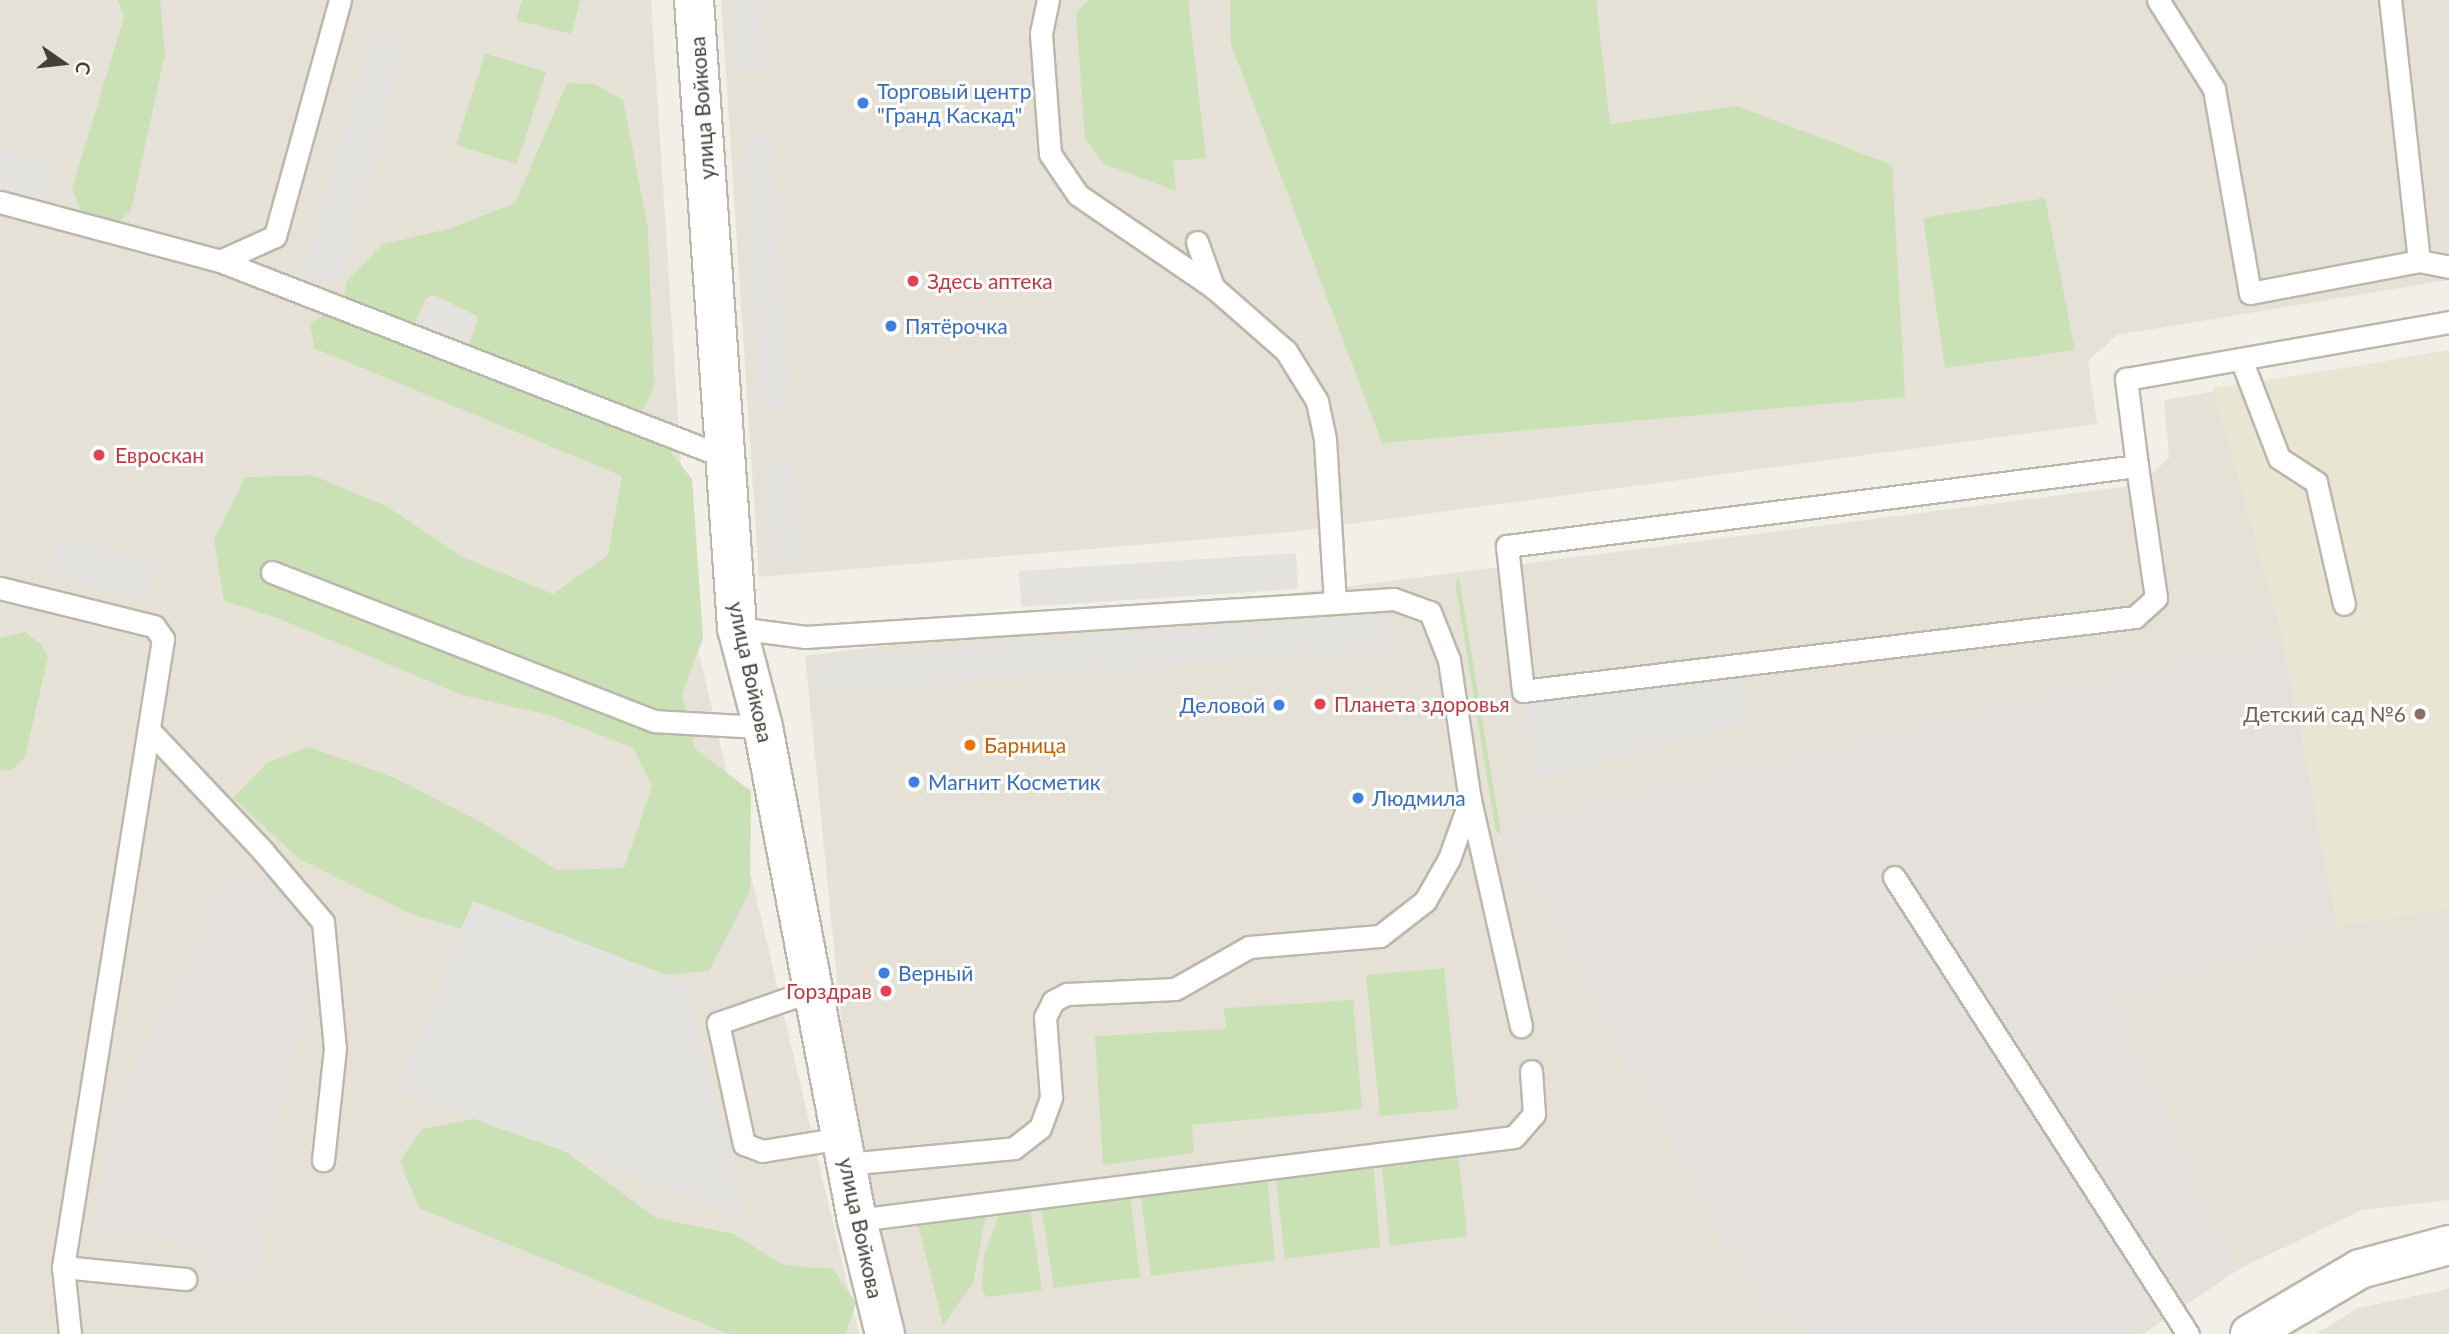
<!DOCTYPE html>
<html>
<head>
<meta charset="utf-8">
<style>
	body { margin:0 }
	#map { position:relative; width:2449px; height:1334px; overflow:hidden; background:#f1efe7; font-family:Lato,sans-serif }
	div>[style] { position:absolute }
	.residential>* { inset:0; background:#e5e1d6 }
	.industrial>* { inset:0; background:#e4e1dc }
	.education>* { inset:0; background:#e9e5d3 }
	.green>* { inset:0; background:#c9e1b5 }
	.parking>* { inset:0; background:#e3e2df }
	.roads { filter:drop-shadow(2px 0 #bcb7ab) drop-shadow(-2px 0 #bcb7ab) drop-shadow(0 2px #bcb7ab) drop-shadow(0 -2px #bcb7ab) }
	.lane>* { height:21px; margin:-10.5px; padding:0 10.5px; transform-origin:10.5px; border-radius:10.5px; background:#fff }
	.street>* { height:38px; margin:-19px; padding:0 19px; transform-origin:19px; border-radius:19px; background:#fff }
	.dots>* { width:19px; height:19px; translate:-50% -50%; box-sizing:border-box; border:4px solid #fff; border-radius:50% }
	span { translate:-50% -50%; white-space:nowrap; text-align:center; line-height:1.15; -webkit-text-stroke:6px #fff; paint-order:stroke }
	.shop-label { font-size:21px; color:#366cbe }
	.left { translate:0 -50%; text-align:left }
	.right { translate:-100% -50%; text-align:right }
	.street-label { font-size:21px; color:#444037 }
	.health-label { font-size:21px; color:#be3a42 }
	.education-label { font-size:21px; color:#785e54 }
	.food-label { font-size:21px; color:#c56008 }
	.north { position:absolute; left:28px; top:28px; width:70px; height:70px; -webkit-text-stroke:5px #fff; paint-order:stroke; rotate:104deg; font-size:19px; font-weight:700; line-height:28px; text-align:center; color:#444037 }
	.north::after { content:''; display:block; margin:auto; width:24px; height:32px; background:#444037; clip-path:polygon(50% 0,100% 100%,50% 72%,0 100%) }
</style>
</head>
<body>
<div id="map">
	<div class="residential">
		<div style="clip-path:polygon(0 0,651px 0,691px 620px,859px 1334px,0 1334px)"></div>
		<div style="clip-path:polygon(721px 0,2449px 0,2449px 280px,2117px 335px,2088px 361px,2097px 424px,1290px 532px,759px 577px)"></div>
		<div style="clip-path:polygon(2449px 350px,2449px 1200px,2362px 1210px,2239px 1269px,2143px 1334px,902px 1334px,853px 1139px,805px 656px,2139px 485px,2169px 458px,2164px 400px)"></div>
		<div style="clip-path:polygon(2449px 1289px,2449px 1334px,2316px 1334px,2358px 1308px)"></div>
	</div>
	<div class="industrial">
		<div style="clip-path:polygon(2282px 637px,2337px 926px,2116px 998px,2239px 1269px,2123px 1334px,1803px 1334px,1787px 1309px,1767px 1319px,1503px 836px,1521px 821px)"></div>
		<div style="clip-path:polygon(228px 867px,296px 895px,315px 981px,276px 1128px,260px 1288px,204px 1283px,208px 1245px,96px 1234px,106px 1130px)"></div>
	</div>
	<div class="education">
		<div style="clip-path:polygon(2449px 352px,2449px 908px,2337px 926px,2282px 637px,2213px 388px)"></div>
	</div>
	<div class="green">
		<div style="clip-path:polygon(118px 0,160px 0,165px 54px,131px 210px,115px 225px,82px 213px,72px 189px,124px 17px)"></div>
		<div style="clip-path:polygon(522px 0,580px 0,572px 34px,516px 20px)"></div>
		<div style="clip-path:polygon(1089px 0,1188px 0,1206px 158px,1173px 161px,1176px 191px,1104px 164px,1085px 138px,1076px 13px)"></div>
		<div style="clip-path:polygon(1230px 0,1596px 0,1610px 124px,1737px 106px,1892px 165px,1905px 397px,1382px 443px,1231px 44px)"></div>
		<div style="clip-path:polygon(485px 53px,546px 72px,517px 164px,456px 145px)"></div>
		<div style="clip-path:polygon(567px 83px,595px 84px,623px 100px,648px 229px,654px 388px,641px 412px,466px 353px,479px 317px,434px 295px,426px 298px,412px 330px,343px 299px,347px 281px,383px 244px,448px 229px,515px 203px)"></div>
		<div style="clip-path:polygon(2045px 198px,2075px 350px,1945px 368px,1923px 218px)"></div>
		<div style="clip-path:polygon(335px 310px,665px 445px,692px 479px,703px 638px,682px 694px,695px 749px,751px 791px,750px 891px,709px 971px,631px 978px,411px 914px,298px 858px,233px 798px,267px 763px,309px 747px,390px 776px,481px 822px,557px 870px,624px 868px,652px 786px,633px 748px,549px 715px,462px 695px,280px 619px,224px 601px,214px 540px,245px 477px,312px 475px,388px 507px,462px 557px,553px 594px,608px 555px,622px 476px,314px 348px,310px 323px)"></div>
		<div style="clip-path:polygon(1459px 578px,1501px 834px,1496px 832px,1455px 581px)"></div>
		<div style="clip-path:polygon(25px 632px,41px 644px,48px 657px,25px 757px,13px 769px,0 771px,0 638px)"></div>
		<div style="clip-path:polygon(1444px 968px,1458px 1109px,1380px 1116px,1366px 975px)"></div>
		<div style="clip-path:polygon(1353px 1000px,1362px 1109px,1192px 1125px,1194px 1153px,1103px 1165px,1095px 1036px,1226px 1029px,1224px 1008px)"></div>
		<div style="clip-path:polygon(474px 1119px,566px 1152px,656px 1218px,734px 1234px,783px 1265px,833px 1269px,856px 1303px,845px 1334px,729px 1334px,419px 1208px,400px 1161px,422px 1129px)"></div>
		<div style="clip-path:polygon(1458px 1150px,1467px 1236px,1390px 1246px,1381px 1159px)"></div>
		<div style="clip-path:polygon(1373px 1159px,1380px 1247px,1285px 1259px,1275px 1172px)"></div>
		<div style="clip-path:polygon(1267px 1174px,1275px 1260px,1151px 1276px,1140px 1191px)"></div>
		<div style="clip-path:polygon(1130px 1193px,1140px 1277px,1054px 1288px,1041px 1206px)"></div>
		<div style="clip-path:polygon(987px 1209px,973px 1283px,943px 1325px,916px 1217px)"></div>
		<div style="clip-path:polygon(1001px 1209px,1030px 1209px,1042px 1290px,986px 1297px,982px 1288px,984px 1256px)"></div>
	</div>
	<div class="parking">
		<div style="clip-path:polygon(732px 0,762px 0,767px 70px,737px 73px)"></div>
		<div style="clip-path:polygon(372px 27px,409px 37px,340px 285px,303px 275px)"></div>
		<div style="clip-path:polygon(771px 133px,791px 408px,761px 410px,741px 136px)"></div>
		<div style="clip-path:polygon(0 149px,55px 163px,43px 210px,0 199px)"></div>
		<div style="clip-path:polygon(432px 299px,475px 316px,461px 353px,417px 336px)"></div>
		<div style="clip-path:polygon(795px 458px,802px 561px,772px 563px,764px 461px)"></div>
		<div style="clip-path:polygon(59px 535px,158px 564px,147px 602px,48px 574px)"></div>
		<div style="clip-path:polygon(1296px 553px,1298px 589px,1021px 607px,1019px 571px)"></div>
		<div style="clip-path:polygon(1384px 615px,1387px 649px,816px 693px,813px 658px)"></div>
		<div style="clip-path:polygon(1742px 664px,1745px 722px,1534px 781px,1523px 691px)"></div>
		<div style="clip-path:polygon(473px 901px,685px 982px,746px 1218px,396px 1089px)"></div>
	</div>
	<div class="roads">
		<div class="lane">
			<div style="left:2158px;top:0;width:105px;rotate:57.8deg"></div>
			<div style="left:2214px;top:89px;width:207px;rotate:80deg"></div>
			<div style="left:2250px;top:293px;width:172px;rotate:-10.7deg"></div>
			<div style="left:2419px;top:261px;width:263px;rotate:-96.3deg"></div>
			<div style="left:0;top:202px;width:228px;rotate:15deg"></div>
			<div style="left:220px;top:261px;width:60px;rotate:-24.4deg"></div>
			<div style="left:275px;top:236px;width:245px;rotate:-74.6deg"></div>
			<div style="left:1197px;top:242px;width:48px;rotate:70.4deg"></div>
			<div style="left:220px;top:261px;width:542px;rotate:21.21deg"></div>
			<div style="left:2419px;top:261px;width:31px;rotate:11deg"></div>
			<div style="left:2241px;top:359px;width:106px;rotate:69deg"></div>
			<div style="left:2279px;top:458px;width:44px;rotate:33deg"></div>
			<div style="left:2316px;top:482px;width:125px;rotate:77.1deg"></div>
			<div style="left:2137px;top:466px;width:133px;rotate:81.8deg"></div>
			<div style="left:2156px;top:598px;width:28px;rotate:138deg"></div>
			<div style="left:2135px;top:617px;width:616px;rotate:173.11deg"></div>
			<div style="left:1523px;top:691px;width:146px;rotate:-96.3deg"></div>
			<div style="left:1507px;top:546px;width:635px;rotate:-7.24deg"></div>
			<div style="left:2137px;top:466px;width:88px;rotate:-97.2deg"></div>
			<div style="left:2126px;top:379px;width:328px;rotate:-10deg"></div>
			<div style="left:272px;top:572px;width:410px;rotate:21.3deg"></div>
			<div style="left:654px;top:721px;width:109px;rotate:3.2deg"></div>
			<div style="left:0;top:588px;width:159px;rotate:13.9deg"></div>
			<div style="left:154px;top:626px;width:16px;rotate:55deg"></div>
			<div style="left:163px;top:639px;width:636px;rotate:99.05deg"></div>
			<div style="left:63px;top:1267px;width:67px;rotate:84deg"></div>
			<div style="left:1335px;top:603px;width:59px;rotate:-3.9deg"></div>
			<div style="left:1394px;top:599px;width:38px;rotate:20deg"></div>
			<div style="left:1430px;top:612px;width:52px;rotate:68.4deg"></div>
			<div style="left:1449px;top:660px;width:142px;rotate:81.5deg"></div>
			<div style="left:1470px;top:800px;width:232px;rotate:77.3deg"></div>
			<div style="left:737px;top:628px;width:69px;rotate:7.5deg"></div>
			<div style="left:805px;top:637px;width:531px;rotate:-3.67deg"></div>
			<div style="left:1335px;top:603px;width:164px;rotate:-93.5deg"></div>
			<div style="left:1325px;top:439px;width:39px;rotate:-102deg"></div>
			<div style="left:1317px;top:401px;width:59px;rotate:-121.8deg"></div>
			<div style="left:1286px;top:351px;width:97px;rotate:-138.8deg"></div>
			<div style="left:1213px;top:287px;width:163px;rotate:-145.7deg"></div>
			<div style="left:1078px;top:195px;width:50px;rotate:-124.3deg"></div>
			<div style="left:1050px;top:154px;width:121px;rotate:-94.3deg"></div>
			<div style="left:1041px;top:33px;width:34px;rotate:-78deg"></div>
			<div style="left:149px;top:730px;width:165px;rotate:46.7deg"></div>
			<div style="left:262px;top:850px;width:94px;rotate:49.7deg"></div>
			<div style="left:323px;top:922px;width:127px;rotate:84.6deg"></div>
			<div style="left:335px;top:1048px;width:113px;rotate:96.1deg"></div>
			<div style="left:1894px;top:877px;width:543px;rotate:57.25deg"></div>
			<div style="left:813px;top:990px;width:101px;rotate:160.8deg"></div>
			<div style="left:718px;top:1023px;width:124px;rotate:77.9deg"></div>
			<div style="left:744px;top:1144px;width:19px;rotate:21deg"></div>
			<div style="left:762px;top:1151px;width:80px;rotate:-9.3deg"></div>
			<div style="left:846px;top:1164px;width:169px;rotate:-5.4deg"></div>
			<div style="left:1014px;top:1148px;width:33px;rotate:-38deg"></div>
			<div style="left:1040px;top:1128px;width:33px;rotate:-70deg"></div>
			<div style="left:1051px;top:1097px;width:80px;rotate:-94.3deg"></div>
			<div style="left:1045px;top:1017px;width:18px;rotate:-63deg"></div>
			<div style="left:1053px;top:1001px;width:16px;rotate:-27deg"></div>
			<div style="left:1067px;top:994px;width:108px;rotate:-2.7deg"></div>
			<div style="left:1175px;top:989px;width:85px;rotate:-29.6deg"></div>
			<div style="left:1249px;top:947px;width:131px;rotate:-4.8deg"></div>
			<div style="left:1380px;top:936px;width:57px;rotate:-37.9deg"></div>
			<div style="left:1425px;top:901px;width:48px;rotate:-60.3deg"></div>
			<div style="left:1449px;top:859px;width:63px;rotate:-70.4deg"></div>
			<div style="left:857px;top:1220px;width:662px;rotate:-7.2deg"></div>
			<div style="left:1514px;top:1137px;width:30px;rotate:-49deg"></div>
			<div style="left:1534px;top:1114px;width:43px;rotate:-94deg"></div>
			<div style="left:63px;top:1267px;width:123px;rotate:5.6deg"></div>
		</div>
		<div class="street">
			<div style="left:694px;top:0;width:629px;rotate:86.08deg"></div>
			<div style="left:737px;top:628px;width:102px;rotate:75.3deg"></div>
			<div style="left:763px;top:727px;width:502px;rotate:79.21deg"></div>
			<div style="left:857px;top:1220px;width:117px;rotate:76.2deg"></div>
			<div style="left:2250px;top:1334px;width:128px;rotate:-30.6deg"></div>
			<div style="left:2360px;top:1269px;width:92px;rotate:-15.1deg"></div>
		</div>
	</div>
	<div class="dots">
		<div style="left:863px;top:103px;background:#3f7fe0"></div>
		<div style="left:913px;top:281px;background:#e0444e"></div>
		<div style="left:891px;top:326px;background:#3f7fe0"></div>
		<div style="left:99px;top:455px;background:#e0444e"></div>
		<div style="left:1320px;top:704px;background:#e0444e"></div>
		<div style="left:1279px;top:705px;background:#3f7fe0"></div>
		<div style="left:2420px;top:714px;background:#8d6e63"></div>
		<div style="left:970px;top:745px;background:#e8710a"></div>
		<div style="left:914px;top:782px;background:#3f7fe0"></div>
		<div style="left:1358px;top:798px;background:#3f7fe0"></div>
		<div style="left:884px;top:973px;background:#3f7fe0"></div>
		<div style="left:886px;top:991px;background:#e0444e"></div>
	</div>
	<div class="shop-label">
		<span class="left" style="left:877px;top:103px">Торговый центр<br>"Гранд Каскад"</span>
		<span class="left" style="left:905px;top:326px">Пятёрочка</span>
		<span class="right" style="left:1265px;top:705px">Деловой</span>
		<span class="left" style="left:928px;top:782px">Магнит Косметик</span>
		<span class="left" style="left:1372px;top:798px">Людмила</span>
		<span class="left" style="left:898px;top:973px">Верный</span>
	</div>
	<div class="street-label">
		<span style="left:702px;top:108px;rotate:-94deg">улица Войкова</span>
		<span style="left:751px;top:672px;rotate:78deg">улица Войкова</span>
		<span style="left:861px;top:1228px;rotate:78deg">улица Войкова</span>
	</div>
	<div class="health-label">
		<span class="left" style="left:927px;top:281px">Здесь аптека</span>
		<span class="left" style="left:115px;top:455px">Евроскан</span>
		<span class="left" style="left:1334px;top:704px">Планета здоровья</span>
		<span class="right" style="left:872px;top:991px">Горздрав</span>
	</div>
	<div class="education-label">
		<span class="right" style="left:2406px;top:714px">Детский сад №6</span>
	</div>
	<div class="food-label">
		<span class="left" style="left:984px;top:745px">Барница</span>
	</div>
	<div class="north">С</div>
</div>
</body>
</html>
